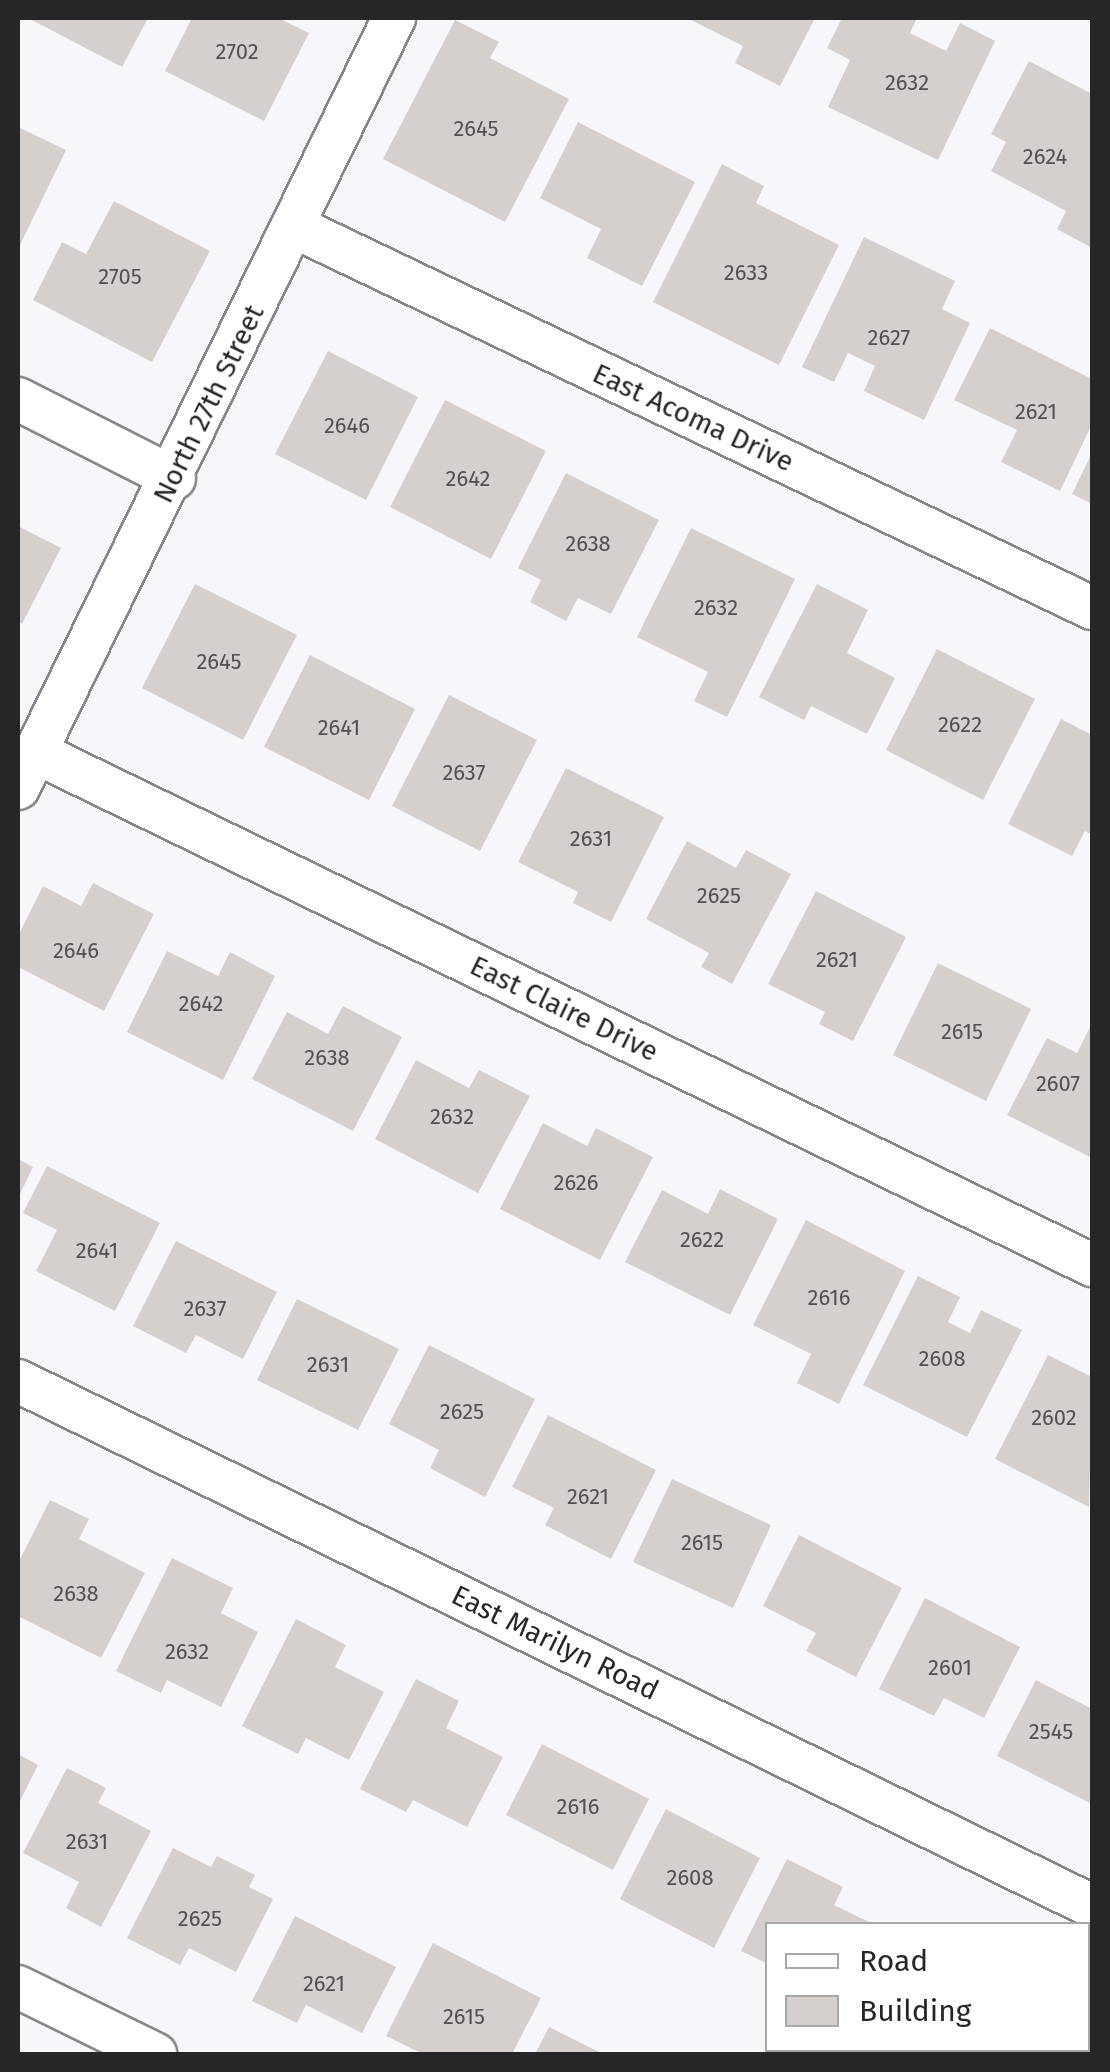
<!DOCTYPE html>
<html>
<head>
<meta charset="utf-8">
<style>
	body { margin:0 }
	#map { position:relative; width:1110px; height:2072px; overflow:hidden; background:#f7f7fb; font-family:"Fira Sans",sans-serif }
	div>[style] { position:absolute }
	.building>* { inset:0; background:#d5d0ce }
	.roads { filter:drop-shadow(2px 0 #87878b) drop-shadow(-2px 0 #87878b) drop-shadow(0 2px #87878b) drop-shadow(0 -2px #87878b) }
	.minor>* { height:42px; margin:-21px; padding:0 21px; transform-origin:21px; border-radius:21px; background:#fff }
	span { translate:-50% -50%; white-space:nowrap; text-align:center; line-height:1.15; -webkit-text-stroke:8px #fff; paint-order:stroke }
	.number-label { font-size:22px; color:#525052 }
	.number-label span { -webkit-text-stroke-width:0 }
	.street-label { font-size:28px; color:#262628 }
	.frame { position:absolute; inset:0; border:20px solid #262628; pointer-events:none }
	.legend { position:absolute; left:765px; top:1922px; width:325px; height:130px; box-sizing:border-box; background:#fff; border:2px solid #a8a8a9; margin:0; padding:12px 18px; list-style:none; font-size:30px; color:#262628 }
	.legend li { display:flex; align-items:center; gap:20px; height:50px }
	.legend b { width:50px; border:2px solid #a8a8a9 }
</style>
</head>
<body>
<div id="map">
	<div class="building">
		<div style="clip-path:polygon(28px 18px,148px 18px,122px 67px)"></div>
		<div style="clip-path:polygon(192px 18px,278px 18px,309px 33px,264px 121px,165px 71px)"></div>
		<div style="clip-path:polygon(687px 18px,815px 18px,780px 86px,735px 63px,743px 46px)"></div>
		<div style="clip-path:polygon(842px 18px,917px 18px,910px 33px,946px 51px,960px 23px,995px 41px,938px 160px,828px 107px,850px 60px,827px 48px)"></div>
		<div style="clip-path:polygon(455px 20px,499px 42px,490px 58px,569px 99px,505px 222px,383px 159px)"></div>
		<div style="clip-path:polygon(1029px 61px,1092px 94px,1092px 248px,1057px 229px,1066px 211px,991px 171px,1006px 142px,991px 134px)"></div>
		<div style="clip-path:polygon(578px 122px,695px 182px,642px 286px,587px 258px,601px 229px,540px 198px)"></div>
		<div style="clip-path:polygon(18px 127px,66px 150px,20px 245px,18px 243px)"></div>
		<div style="clip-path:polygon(722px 164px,764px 186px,756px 203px,839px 245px,779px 365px,653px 302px)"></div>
		<div style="clip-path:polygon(114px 201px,210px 251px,152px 362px,33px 300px,62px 242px,86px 254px)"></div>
		<div style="clip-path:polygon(864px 237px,955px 281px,942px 309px,970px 323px,924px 420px,864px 391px,875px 366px,848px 353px,834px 382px,802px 367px)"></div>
		<div style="clip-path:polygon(990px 328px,1092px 379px,1092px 424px,1060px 491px,1001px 462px,1017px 430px,954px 400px)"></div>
		<div style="clip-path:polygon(328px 351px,418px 397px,366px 500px,275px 454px)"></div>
		<div style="clip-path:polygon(445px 400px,546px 451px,491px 559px,390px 507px)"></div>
		<div style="clip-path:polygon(1092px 453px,1092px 504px,1072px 494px)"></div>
		<div style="clip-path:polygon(566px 473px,659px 520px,611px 614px,578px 598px,566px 621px,530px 602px,541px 580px,518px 568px)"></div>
		<div style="clip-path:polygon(18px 526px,61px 548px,22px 624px,18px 621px)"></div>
		<div style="clip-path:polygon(691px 528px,795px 579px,727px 717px,694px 701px,708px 672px,637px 637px)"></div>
		<div style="clip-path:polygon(195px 584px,297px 635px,243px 740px,142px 688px)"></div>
		<div style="clip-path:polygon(817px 584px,868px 610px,847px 653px,895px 678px,867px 734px,811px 706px,804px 720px,759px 697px)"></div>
		<div style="clip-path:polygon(937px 649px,1035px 699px,983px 800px,886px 750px)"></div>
		<div style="clip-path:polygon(310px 655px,415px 709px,369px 800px,264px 747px)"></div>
		<div style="clip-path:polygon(449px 695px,537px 740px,480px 851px,392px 806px)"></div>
		<div style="clip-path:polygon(1061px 719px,1092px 735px,1092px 835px,1085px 831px,1072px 856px,1008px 824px)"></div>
		<div style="clip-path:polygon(566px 768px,664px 817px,611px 922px,573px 903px,578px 892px,518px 862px)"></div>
		<div style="clip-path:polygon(687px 841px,736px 868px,746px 850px,791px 874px,732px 984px,701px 967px,709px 953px,646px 919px)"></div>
		<div style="clip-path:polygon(93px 883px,154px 914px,104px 1011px,18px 967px,18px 936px,43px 886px,81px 906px)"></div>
		<div style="clip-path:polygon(816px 891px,906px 937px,853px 1041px,819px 1024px,825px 1012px,768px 984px)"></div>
		<div style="clip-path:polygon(167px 951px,218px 976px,230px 952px,275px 976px,223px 1080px,127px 1032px)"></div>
		<div style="clip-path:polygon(938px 963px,1031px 1009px,986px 1101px,893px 1055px)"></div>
		<div style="clip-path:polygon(343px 1006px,402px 1037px,353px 1131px,252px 1079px,287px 1012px,328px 1034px)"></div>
		<div style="clip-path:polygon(1090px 1027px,1092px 1029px,1092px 1158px,1007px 1115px,1047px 1038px,1077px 1053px)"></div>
		<div style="clip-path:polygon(416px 1060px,469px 1088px,479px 1070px,530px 1096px,478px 1193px,375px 1139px)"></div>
		<div style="clip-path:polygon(543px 1123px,587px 1146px,596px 1128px,653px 1157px,600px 1260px,500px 1209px)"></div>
		<div style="clip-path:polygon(18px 1159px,33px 1167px,18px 1198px)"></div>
		<div style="clip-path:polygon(47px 1166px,160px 1223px,115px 1311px,36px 1271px,57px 1230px,23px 1213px)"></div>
		<div style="clip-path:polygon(720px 1189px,778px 1219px,730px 1315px,625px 1262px,662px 1190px,708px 1214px)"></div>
		<div style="clip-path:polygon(806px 1220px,905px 1271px,839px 1404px,797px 1383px,811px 1354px,753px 1325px)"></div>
		<div style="clip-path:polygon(176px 1241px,277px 1292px,243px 1359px,196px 1335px,186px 1353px,133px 1326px)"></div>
		<div style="clip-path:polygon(918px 1276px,960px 1297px,948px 1322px,970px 1333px,981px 1310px,1022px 1330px,967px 1437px,863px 1385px)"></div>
		<div style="clip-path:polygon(297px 1299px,399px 1349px,358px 1430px,257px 1380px)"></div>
		<div style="clip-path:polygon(429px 1345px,535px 1399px,485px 1497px,430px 1468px,439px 1450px,389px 1424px)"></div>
		<div style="clip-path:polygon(1048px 1355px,1092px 1377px,1089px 1507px,995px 1459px)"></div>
		<div style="clip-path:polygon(548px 1415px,656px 1470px,611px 1559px,545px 1525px,554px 1508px,512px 1487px)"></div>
		<div style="clip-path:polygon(672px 1479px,771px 1525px,733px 1608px,633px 1562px)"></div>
		<div style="clip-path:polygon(50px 1500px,89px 1519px,79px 1539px,145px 1573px,101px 1658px,18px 1616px,18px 1563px)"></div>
		<div style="clip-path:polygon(799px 1535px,902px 1588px,856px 1677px,806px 1651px,816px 1633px,763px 1606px)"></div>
		<div style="clip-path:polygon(172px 1558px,233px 1588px,221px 1613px,258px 1632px,221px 1707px,167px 1680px,161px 1693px,116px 1671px)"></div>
		<div style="clip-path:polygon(925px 1598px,1020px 1647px,984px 1718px,944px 1698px,934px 1716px,879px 1689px)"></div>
		<div style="clip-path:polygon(296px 1619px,346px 1645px,335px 1667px,384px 1692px,349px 1760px,306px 1738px,298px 1754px,242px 1726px)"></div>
		<div style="clip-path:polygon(416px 1679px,459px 1701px,446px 1728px,503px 1757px,467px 1827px,413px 1800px,406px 1812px,360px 1789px)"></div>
		<div style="clip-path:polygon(1036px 1680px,1092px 1709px,1092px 1804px,997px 1756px)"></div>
		<div style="clip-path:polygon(542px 1744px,649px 1799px,613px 1870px,506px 1815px)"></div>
		<div style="clip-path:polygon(18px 1754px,38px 1765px,18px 1805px)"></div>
		<div style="clip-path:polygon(67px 1768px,106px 1788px,98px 1803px,151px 1831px,101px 1927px,66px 1908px,79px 1882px,23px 1853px)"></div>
		<div style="clip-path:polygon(666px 1809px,760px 1858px,714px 1948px,620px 1899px)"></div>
		<div style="clip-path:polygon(173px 1848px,211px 1867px,217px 1856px,255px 1875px,249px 1887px,273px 1899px,236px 1972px,189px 1948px,180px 1965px,127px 1938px)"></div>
		<div style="clip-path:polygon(787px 1859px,843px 1887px,834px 1905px,873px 1924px,768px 1924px,768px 1964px,741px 1951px)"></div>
		<div style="clip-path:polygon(295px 1916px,396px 1967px,362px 2033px,306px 2005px,297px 2023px,252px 2001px)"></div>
		<div style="clip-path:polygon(433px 1943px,541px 1998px,512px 2054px,423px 2054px,386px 2036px)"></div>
		<div style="clip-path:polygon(1088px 2006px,1092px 2054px,1009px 2050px,1088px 2050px)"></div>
		<div style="clip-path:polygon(549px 2027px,603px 2054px,535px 2054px)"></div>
	</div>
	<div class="roads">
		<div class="minor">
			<div style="left:295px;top:227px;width:883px;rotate:25.55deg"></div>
			<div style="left:18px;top:399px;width:175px;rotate:26.9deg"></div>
			<div style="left:35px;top:752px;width:1175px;rotate:25.89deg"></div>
			<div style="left:18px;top:788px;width:857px;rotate:-63.97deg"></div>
			<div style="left:18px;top:1381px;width:1195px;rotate:26.05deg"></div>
			<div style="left:18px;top:1987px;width:153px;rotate:26.1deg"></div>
		</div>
	</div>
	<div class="number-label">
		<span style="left:237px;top:52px">2702</span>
		<span style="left:907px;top:83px">2632</span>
		<span style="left:476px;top:129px">2645</span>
		<span style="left:1045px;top:157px">2624</span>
		<span style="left:746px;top:273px">2633</span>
		<span style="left:120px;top:277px">2705</span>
		<span style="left:889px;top:338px">2627</span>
		<span style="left:1036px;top:412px">2621</span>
		<span style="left:347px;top:426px">2646</span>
		<span style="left:468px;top:479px">2642</span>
		<span style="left:588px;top:544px">2638</span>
		<span style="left:716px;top:608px">2632</span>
		<span style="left:219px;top:662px">2645</span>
		<span style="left:960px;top:725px">2622</span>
		<span style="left:339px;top:728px">2641</span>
		<span style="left:464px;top:773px">2637</span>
		<span style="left:591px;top:839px">2631</span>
		<span style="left:719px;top:896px">2625</span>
		<span style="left:76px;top:951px">2646</span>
		<span style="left:837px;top:960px">2621</span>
		<span style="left:201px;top:1004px">2642</span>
		<span style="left:962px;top:1032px">2615</span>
		<span style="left:327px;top:1058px">2638</span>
		<span style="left:1058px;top:1084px">2607</span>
		<span style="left:452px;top:1117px">2632</span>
		<span style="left:576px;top:1183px">2626</span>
		<span style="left:702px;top:1240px">2622</span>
		<span style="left:97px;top:1251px">2641</span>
		<span style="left:829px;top:1298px">2616</span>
		<span style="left:205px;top:1309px">2637</span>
		<span style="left:942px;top:1359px">2608</span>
		<span style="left:328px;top:1365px">2631</span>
		<span style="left:462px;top:1412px">2625</span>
		<span style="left:1054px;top:1418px">2602</span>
		<span style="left:588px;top:1497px">2621</span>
		<span style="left:702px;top:1543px">2615</span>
		<span style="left:76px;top:1594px">2638</span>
		<span style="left:187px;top:1652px">2632</span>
		<span style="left:950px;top:1668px">2601</span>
		<span style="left:1051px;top:1732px">2545</span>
		<span style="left:578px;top:1807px">2616</span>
		<span style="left:87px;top:1842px">2631</span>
		<span style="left:690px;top:1878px">2608</span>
		<span style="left:200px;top:1919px">2625</span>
		<span style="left:324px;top:1984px">2621</span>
		<span style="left:464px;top:2017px">2615</span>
	</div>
	<div class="street-label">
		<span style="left:209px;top:404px;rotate:-64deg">North 27th Street</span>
		<span style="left:693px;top:418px;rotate:25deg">East Acoma Drive</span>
		<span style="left:564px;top:1009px;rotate:26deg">East Claire Drive</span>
		<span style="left:555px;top:1643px;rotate:26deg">East Marilyn Road</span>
	</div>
	<div class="frame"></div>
	<ul class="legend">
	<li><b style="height:12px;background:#fff"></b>Road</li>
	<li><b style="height:28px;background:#d5d0ce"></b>Building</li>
	</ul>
</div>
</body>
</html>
